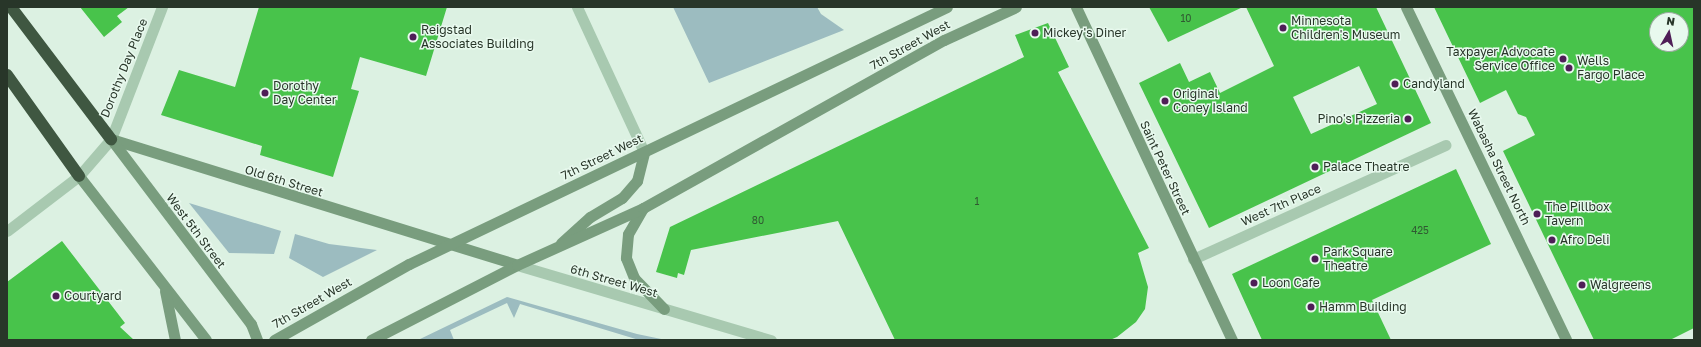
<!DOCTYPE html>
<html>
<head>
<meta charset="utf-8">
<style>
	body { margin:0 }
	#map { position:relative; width:1701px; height:347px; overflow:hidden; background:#dcf1e2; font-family:"Golos Text",sans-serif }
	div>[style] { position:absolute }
	.green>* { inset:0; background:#9cbcc0 }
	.building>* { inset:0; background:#48c34b }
	.pedestrian>* { height:11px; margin:-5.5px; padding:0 5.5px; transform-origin:5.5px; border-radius:5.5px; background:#a8c9b0 }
	.minor>* { height:11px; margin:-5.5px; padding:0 5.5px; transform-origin:5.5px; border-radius:5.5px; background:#a8c9b0 }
	.tertiary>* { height:11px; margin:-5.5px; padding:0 5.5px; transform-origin:5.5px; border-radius:5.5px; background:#a8c9b0 }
	.secondary>* { height:11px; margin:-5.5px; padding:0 5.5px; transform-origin:5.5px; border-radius:5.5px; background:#799d7e }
	.motorway>* { height:12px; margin:-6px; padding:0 6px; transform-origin:6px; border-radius:6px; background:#3f5741 }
	.dots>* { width:11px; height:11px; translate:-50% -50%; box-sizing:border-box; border:2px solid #e8f9ee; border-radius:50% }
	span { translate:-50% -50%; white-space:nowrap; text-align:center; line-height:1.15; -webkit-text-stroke:3px #e8f9ee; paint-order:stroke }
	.number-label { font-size:10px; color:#305932 }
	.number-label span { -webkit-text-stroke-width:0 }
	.poi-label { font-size:12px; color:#283629 }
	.left { translate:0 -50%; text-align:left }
	.right { translate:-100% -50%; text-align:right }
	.street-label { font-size:12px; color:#283629 }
	.frame { position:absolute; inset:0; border:8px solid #283629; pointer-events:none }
	.north { position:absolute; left:1649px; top:12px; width:40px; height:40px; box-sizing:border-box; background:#e8f9ee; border:1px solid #9bab9f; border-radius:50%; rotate:9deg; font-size:11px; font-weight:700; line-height:16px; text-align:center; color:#283629 }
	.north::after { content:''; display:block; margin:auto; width:14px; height:18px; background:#4e1e57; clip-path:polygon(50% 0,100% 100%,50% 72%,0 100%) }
</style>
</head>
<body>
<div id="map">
	<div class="green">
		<div style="clip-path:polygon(673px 7px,817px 7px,821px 14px,844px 30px,709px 83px)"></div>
		<div style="clip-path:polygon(189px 203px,281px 231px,274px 254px,229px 253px)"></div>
		<div style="clip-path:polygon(295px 234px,329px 244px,377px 250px,323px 277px,289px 258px)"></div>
		<div style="clip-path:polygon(507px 297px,637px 334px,666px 340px,639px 340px,520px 304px,514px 318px,507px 303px,450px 330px,454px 340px,418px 340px)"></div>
	</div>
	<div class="building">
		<div style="clip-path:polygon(80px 7px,129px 7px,117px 16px,122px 22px,104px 37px)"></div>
		<div style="clip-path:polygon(259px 7px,447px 7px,426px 76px,360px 57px,351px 89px,359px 91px,333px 177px,260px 155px,262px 146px,161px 115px,179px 70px,235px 87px)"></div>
		<div style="clip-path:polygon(1149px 7px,1243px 7px,1168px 42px)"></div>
		<div style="clip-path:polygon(evenodd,1246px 7px,1376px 7px,1431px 123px,1209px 228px,1139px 83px,1180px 63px,1189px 82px,1210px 72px,1220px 93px,1274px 66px,1246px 7px,1359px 66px,1377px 104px,1311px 134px,1293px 97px,1359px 66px)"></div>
		<div style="clip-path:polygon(evenodd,1434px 7px,1694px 7px,1694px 328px,1670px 340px,1594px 340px,1503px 151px,1535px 135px,1526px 117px,1518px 114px,1506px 90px,1480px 103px,1434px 7px,1657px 20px,1681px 20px,1681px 44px,1657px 44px,1657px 20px)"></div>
		<div style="clip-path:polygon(1048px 23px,1069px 67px,1058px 72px,1149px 248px,1138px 253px,1148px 287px,1145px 309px,1136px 322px,1117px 337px,1110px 340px,895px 340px,838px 221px,691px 250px,684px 275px,678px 273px,677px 278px,656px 272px,670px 227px,1024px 57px,1015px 35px)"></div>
		<div style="clip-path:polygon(1456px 169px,1491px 244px,1372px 300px,1391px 340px,1262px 340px,1232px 274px)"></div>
		<div style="clip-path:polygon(62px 241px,125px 323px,120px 327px,134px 340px,7px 340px,7px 282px)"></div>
	</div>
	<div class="pedestrian">
		<div style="left:1193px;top:259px;width:277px;rotate:-24.3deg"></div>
	</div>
	<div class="minor">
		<div style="left:577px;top:7px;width:160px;rotate:65.2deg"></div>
		<div style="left:7px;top:231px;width:91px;rotate:-37.4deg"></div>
		<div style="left:79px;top:176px;width:49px;rotate:-49.1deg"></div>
		<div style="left:111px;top:139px;width:142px;rotate:-68.9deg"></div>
	</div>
	<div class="tertiary">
		<div style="left:517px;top:265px;width:265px;rotate:16.5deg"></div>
	</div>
	<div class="secondary">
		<div style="left:1076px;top:7px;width:368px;rotate:64.9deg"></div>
		<div style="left:1406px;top:7px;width:369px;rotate:64.3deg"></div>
		<div style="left:111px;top:139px;width:425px;rotate:17.2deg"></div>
		<div style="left:111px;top:139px;width:232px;rotate:52.9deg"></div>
		<div style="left:251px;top:324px;width:17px;rotate:69deg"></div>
		<div style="left:79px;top:176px;width:207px;rotate:52.2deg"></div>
		<div style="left:643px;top:208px;width:30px;rotate:120deg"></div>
		<div style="left:628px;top:234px;width:24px;rotate:95deg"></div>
		<div style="left:626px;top:258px;width:22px;rotate:68deg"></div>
		<div style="left:634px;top:278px;width:43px;rotate:45.9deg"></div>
		<div style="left:561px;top:243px;width:39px;rotate:-42deg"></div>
		<div style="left:590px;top:217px;width:37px;rotate:-31deg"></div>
		<div style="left:622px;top:198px;width:23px;rotate:-49deg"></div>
		<div style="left:637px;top:181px;width:30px;rotate:-76deg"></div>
		<div style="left:165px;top:291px;width:50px;rotate:78.5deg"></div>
		<div style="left:274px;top:340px;width:155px;rotate:-29.4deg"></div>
		<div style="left:409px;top:264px;width:596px;rotate:-25.53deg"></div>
		<div style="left:371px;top:340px;width:164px;rotate:-27.2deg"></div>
		<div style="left:517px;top:265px;width:138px;rotate:-24.3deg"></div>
		<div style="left:643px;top:208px;width:345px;rotate:-29.2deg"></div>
		<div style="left:944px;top:40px;width:79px;rotate:-24.6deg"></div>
	</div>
	<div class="motorway">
		<div style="left:11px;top:7px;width:166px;rotate:52.9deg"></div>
		<div style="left:7px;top:75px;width:124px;rotate:54.5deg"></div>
	</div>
	<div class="dots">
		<div style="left:1283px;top:28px;background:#4e1e57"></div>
		<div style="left:1035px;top:33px;background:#4e1e57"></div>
		<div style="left:413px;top:37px;background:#4e1e57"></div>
		<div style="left:1563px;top:59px;background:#4e1e57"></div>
		<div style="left:1569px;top:68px;background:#4e1e57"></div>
		<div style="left:1395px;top:84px;background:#4e1e57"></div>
		<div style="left:265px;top:93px;background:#4e1e57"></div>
		<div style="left:1165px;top:101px;background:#4e1e57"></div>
		<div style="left:1408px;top:119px;background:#4e1e57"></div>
		<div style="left:1315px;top:167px;background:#4e1e57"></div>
		<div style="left:1537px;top:214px;background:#4e1e57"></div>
		<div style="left:1552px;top:240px;background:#4e1e57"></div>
		<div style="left:1315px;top:259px;background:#4e1e57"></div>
		<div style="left:1254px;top:283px;background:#4e1e57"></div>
		<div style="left:1582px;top:285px;background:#4e1e57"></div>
		<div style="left:56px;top:296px;background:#4e1e57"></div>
		<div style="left:1311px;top:307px;background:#4e1e57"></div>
	</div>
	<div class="number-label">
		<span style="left:1186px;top:19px">10</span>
		<span style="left:977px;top:202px">1</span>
		<span style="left:758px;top:221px">80</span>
		<span style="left:1420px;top:231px">425</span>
	</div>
	<div class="poi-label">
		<span class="left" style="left:1291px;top:28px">Minnesota<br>Children's Museum</span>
		<span class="left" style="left:421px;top:37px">Reigstad<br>Associates Building</span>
		<span class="left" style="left:1043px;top:33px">Mickey's Diner</span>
		<span class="right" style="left:1555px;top:59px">Taxpayer Advocate<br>Service Office</span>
		<span class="left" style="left:1577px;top:68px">Wells<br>Fargo Place</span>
		<span class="left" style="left:1403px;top:84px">Candyland</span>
		<span class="left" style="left:273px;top:93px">Dorothy<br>Day Center</span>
		<span class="left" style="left:1173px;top:101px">Original<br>Coney Island</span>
		<span class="right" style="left:1400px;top:119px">Pino's Pizzeria</span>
		<span class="left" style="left:1323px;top:167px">Palace Theatre</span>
		<span class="left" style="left:1545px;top:214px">The Pillbox<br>Tavern</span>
		<span class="left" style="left:1560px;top:240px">Afro Deli</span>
		<span class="left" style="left:1323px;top:259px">Park Square<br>Theatre</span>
		<span class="left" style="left:1262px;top:283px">Loon Cafe</span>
		<span class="left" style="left:1590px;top:285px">Walgreens</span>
		<span class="left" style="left:64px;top:296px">Courtyard</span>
		<span class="left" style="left:1319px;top:307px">Hamm Building</span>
	</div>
	<div class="street-label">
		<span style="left:910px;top:45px;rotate:-29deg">7th Street West</span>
		<span style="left:124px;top:68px;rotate:-68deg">Dorothy Day Place</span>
		<span style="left:602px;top:157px;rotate:-26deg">7th Street West</span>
		<span style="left:1499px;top:167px;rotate:64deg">Wabasha Street North</span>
		<span style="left:1165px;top:168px;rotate:65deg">Saint Peter Street</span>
		<span style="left:284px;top:181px;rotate:17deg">Old 6th Street</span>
		<span style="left:1281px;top:205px;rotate:-24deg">West 7th Place</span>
		<span style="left:196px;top:231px;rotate:53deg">West 5th Street</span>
		<span style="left:614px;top:281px;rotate:16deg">6th Street West</span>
		<span style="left:312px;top:303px;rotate:-30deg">7th Street West</span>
	</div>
	<div class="frame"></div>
	<div class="north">N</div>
</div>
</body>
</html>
